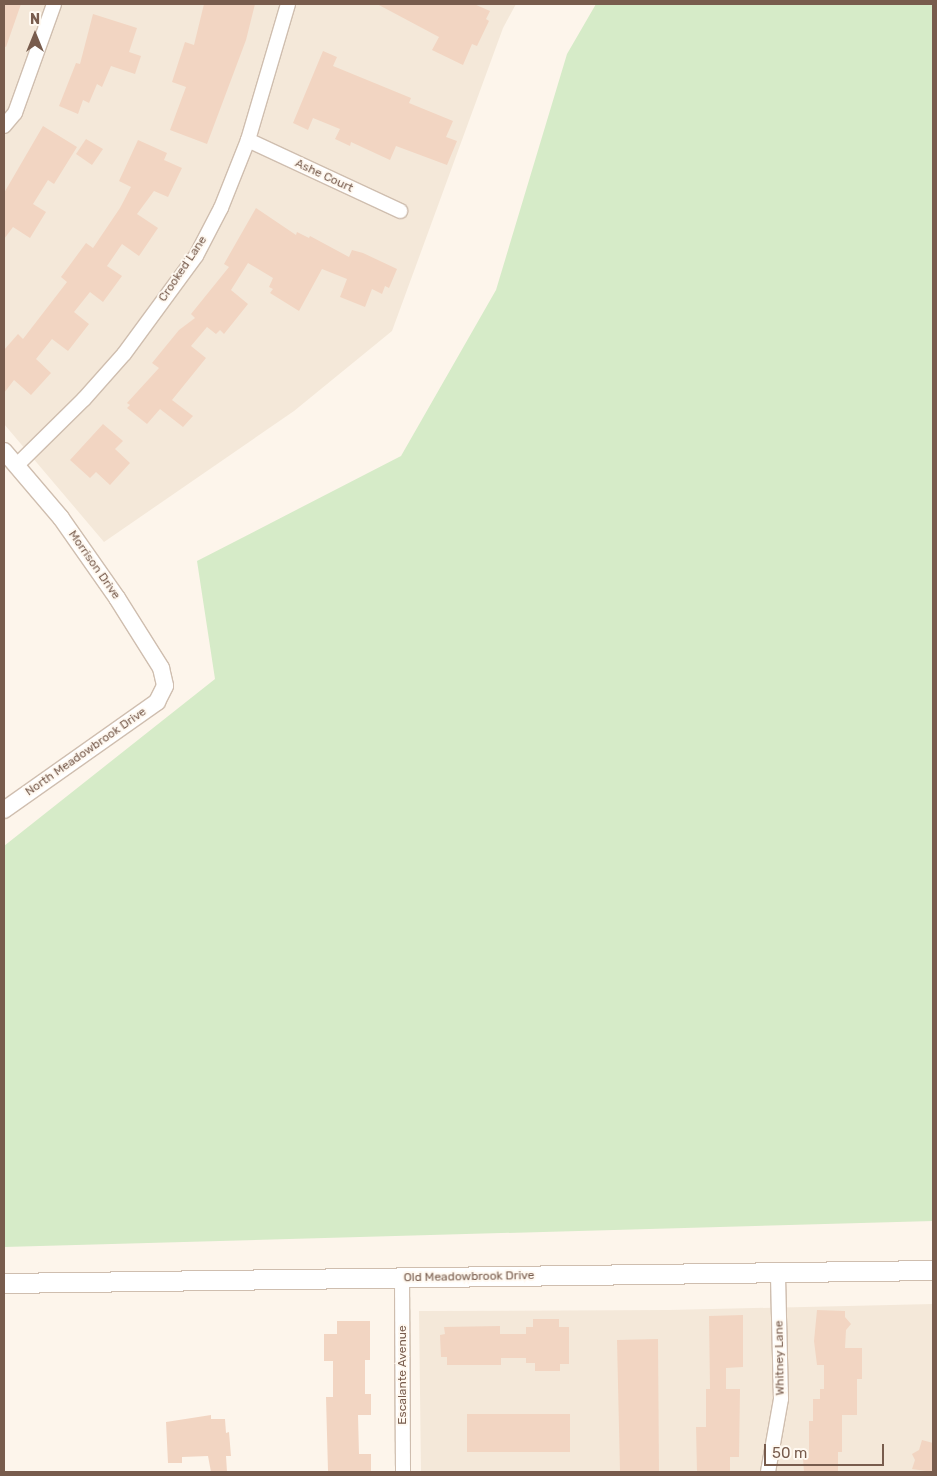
<!DOCTYPE html>
<html>
<head>
<meta charset="utf-8">
<style>
	body { margin:0 }
	#map { position:relative; width:937px; height:1476px; overflow:hidden; background:#fdf5eb; font-family:Rubik,sans-serif }
	div>[style] { position:absolute }
	.residential>* { inset:0; background:#f4e8d9 }
	.green>* { inset:0; background:#d6ebc8 }
	.building>* { inset:0; background:#f2d5c2 }
	.roads { filter:drop-shadow(1px 0 #cfbeaf) drop-shadow(-1px 0 #cfbeaf) drop-shadow(0 1px #cfbeaf) drop-shadow(0 -1px #cfbeaf) }
	.minor>* { height:14px; margin:-7px; padding:0 7px; transform-origin:7px; border-radius:7px; background:#fff }
	.tertiary>* { height:16px; margin:-8px; padding:0 8px; transform-origin:8px; border-radius:8px; background:#fff }
	.secondary>* { height:19px; margin:-9.5px; padding:0 9.5px; transform-origin:9.5px; border-radius:9.5px; background:#fff }
	span { translate:-50% -50%; white-space:nowrap; text-align:center; line-height:1.15; -webkit-text-stroke:4px #fff9f1; paint-order:stroke }
	.street-label { font-size:12px; color:#785c4d }
	.frame { position:absolute; inset:0; border:5px solid #785c4d; pointer-events:none }
	.north { position:absolute; left:10px; top:10px; width:50px; height:50px; -webkit-text-stroke:4px #fff9f1; paint-order:stroke; rotate:0deg; font-size:14px; font-weight:700; line-height:20px; text-align:center; color:#785c4d }
	.north::after { content:''; display:block; margin:auto; width:18px; height:22px; background:#785c4d; clip-path:polygon(50% 0,100% 100%,50% 72%,0 100%) }
	.scale { position:absolute; left:764px; top:1444px; width:120px; height:22px; box-sizing:border-box; border:2px solid #785c4d; border-top:0; padding-left:6px; font-size:15px; line-height:18px; white-space:nowrap; color:#785c4d; -webkit-text-stroke:4px #fff9f1; paint-order:stroke }
</style>
</head>
<body>
<div id="map">
	<div class="residential">
		<div style="clip-path:polygon(4px 4px,516px 4px,503px 28px,392px 331px,294px 411px,104px 542px,4px 424px)"></div>
		<div style="clip-path:polygon(933px 1304px,933px 1472px,421px 1472px,419px 1311px,669px 1310px)"></div>
	</div>
	<div class="green">
		<div style="clip-path:polygon(596px 4px,933px 4px,933px 1221px,4px 1247px,4px 846px,215px 679px,197px 561px,401px 456px,496px 290px,567px 54px)"></div>
	</div>
	<div class="building">
		<div style="clip-path:polygon(4px 4px,21px 4px,6px 47px,4px 46px)"></div>
		<div style="clip-path:polygon(204px 4px,255px 4px,246px 40px,207px 144px,170px 130px,186px 87px,172px 82px,185px 42px,194px 45px)"></div>
		<div style="clip-path:polygon(377px 4px,474px 4px,490px 11px,486px 19px,489px 21px,477px 46px,472px 44px,463px 65px,432px 50px,439px 37px)"></div>
		<div style="clip-path:polygon(93px 14px,137px 28px,129px 52px,141px 56px,135px 74px,111px 66px,102px 87px,97px 84px,89px 103px,83px 100px,78px 114px,59px 106px,76px 63px,80px 64px)"></div>
		<div style="clip-path:polygon(323px 51px,337px 57px,333px 66px,411px 98px,409px 103px,453px 121px,446px 137px,457px 141px,447px 165px,396px 146px,390px 160px,351px 142px,350px 146px,335px 139px,340px 129px,313px 118px,308px 130px,293px 123px)"></div>
		<div style="clip-path:polygon(43px 126px,77px 147px,54px 184px,48px 180px,33px 204px,46px 212px,30px 238px,13px 227px,4px 239px,4px 193px)"></div>
		<div style="clip-path:polygon(86px 139px,103px 149px,92px 165px,76px 154px)"></div>
		<div style="clip-path:polygon(138px 140px,167px 153px,164px 160px,182px 168px,168px 197px,154px 191px,137px 214px,158px 228px,139px 256px,122px 244px,107px 266px,122px 276px,103px 302px,90px 292px,74px 312px,89px 324px,68px 351px,52px 339px,36px 359px,51px 373px,31px 395px,14px 380px,4px 393px,4px 350px,18px 334px,23px 339px,67px 282px,61px 277px,86px 243px,93px 248px,120px 208px,131px 187px,119px 181px)"></div>
		<div style="clip-path:polygon(256px 208px,296px 235px,297px 232px,309px 238px,310px 236px,349px 257px,352px 250px,363px 253px,397px 269px,389px 288px,385px 286px,382px 294px,372px 289px,365px 307px,340px 297px,347px 279px,322px 269px,299px 311px,270px 293px,273px 289px,269px 287px,273px 278px,248px 263px,231px 290px,248px 304px,224px 334px,220px 330px,216px 334px,207px 327px,191px 346px,206px 358px,172px 400px,193px 416px,183px 427px,160px 409px,147px 424px,127px 408px,130px 405px,127px 403px,159px 368px,152px 363px,179px 330px,195px 318px,191px 314px,229px 267px,224px 264px)"></div>
		<div style="clip-path:polygon(103px 424px,123px 441px,115px 449px,130px 463px,110px 485px,96px 472px,90px 478px,70px 460px)"></div>
		<div style="clip-path:polygon(817px 1310px,845px 1311px,845px 1317px,851px 1324px,846px 1330px,845px 1348px,862px 1348px,862px 1379px,857px 1379px,857px 1415px,842px 1415px,842px 1452px,838px 1452px,838px 1472px,804px 1472px,803px 1458px,809px 1458px,809px 1421px,813px 1421px,813px 1399px,820px 1399px,820px 1389px,824px 1389px,824px 1365px,817px 1365px,814px 1341px)"></div>
		<div style="clip-path:polygon(743px 1315px,743px 1367px,726px 1368px,726px 1389px,740px 1389px,739px 1457px,730px 1457px,730px 1472px,697px 1472px,696px 1427px,706px 1427px,706px 1389px,710px 1389px,709px 1316px)"></div>
		<div style="clip-path:polygon(533px 1319px,559px 1319px,559px 1327px,569px 1327px,569px 1364px,560px 1364px,560px 1371px,535px 1371px,535px 1363px,526px 1363px,526px 1358px,501px 1358px,501px 1365px,447px 1365px,447px 1357px,441px 1357px,440px 1335px,445px 1334px,444px 1327px,500px 1326px,500px 1334px,526px 1334px,526px 1327px,533px 1327px)"></div>
		<div style="clip-path:polygon(337px 1321px,370px 1321px,370px 1360px,365px 1360px,365px 1394px,371px 1394px,371px 1415px,358px 1415px,359px 1454px,371px 1454px,371px 1471px,328px 1471px,326px 1397px,333px 1397px,333px 1361px,324px 1361px,324px 1334px,337px 1334px)"></div>
		<div style="clip-path:polygon(658px 1339px,659px 1472px,620px 1472px,617px 1340px)"></div>
		<div style="clip-path:polygon(467px 1414px,570px 1414px,570px 1452px,467px 1452px)"></div>
		<div style="clip-path:polygon(211px 1415px,211px 1419px,225px 1419px,226px 1433px,229px 1432px,231px 1456px,226px 1456px,227px 1472px,211px 1472px,208px 1456px,182px 1457px,182px 1463px,168px 1463px,166px 1422px)"></div>
		<div style="clip-path:polygon(922px 1440px,933px 1443px,933px 1472px,912px 1469px,915px 1460px,912px 1454px,919px 1450px)"></div>
	</div>
	<div class="roads">
		<div class="minor">
			<div style="left:4px;top:126px;width:17px;rotate:-50deg"></div>
			<div style="left:15px;top:113px;width:116px;rotate:-70.3deg"></div>
			<div style="left:248px;top:140px;width:168px;rotate:25deg"></div>
			<div style="left:17px;top:465px;width:94px;rotate:-44.6deg"></div>
			<div style="left:84px;top:399px;width:60px;rotate:-48.4deg"></div>
			<div style="left:124px;top:354px;width:122px;rotate:-53.7deg"></div>
			<div style="left:196px;top:256px;width:54px;rotate:-62.5deg"></div>
			<div style="left:221px;top:208px;width:73px;rotate:-68.3deg"></div>
			<div style="left:248px;top:140px;width:142px;rotate:-73.6deg"></div>
			<div style="left:402px;top:1279px;width:193px;rotate:89.7deg"></div>
			<div style="left:768px;top:1472px;width:74px;rotate:-79.9deg"></div>
			<div style="left:781px;top:1399px;width:127px;rotate:-91.4deg"></div>
		</div>
		<div class="tertiary">
			<div style="left:4px;top:451px;width:88px;rotate:49.6deg"></div>
			<div style="left:61px;top:518px;width:98px;rotate:55deg"></div>
			<div style="left:117px;top:598px;width:83px;rotate:57.8deg"></div>
			<div style="left:161px;top:668px;width:18px;rotate:77deg"></div>
			<div style="left:165px;top:686px;width:18px;rotate:117deg"></div>
			<div style="left:157px;top:702px;width:187px;rotate:144.8deg"></div>
		</div>
		<div class="secondary">
			<div style="left:4px;top:1283px;width:929px;rotate:-0.8deg"></div>
		</div>
	</div>
	<div class="street-label">
		<span style="left:324px;top:176px;rotate:25deg">Ashe Court</span>
		<span style="left:183px;top:269px;rotate:-56deg">Crooked Lane</span>
		<span style="left:94px;top:565px;rotate:55deg">Morrison Drive</span>
		<span style="left:86px;top:752px;rotate:-35deg">North Meadowbrook Drive</span>
		<span style="left:469px;top:1277px;rotate:-1deg">Old Meadowbrook Drive</span>
		<span style="left:780px;top:1358px;rotate:-91deg">Whitney Lane</span>
		<span style="left:403px;top:1375px;rotate:-90deg">Escalante Avenue</span>
	</div>
	<div class="frame"></div>
	<div class="north">N</div>
	<div class="scale">50 m</div>
</div>
</body>
</html>
